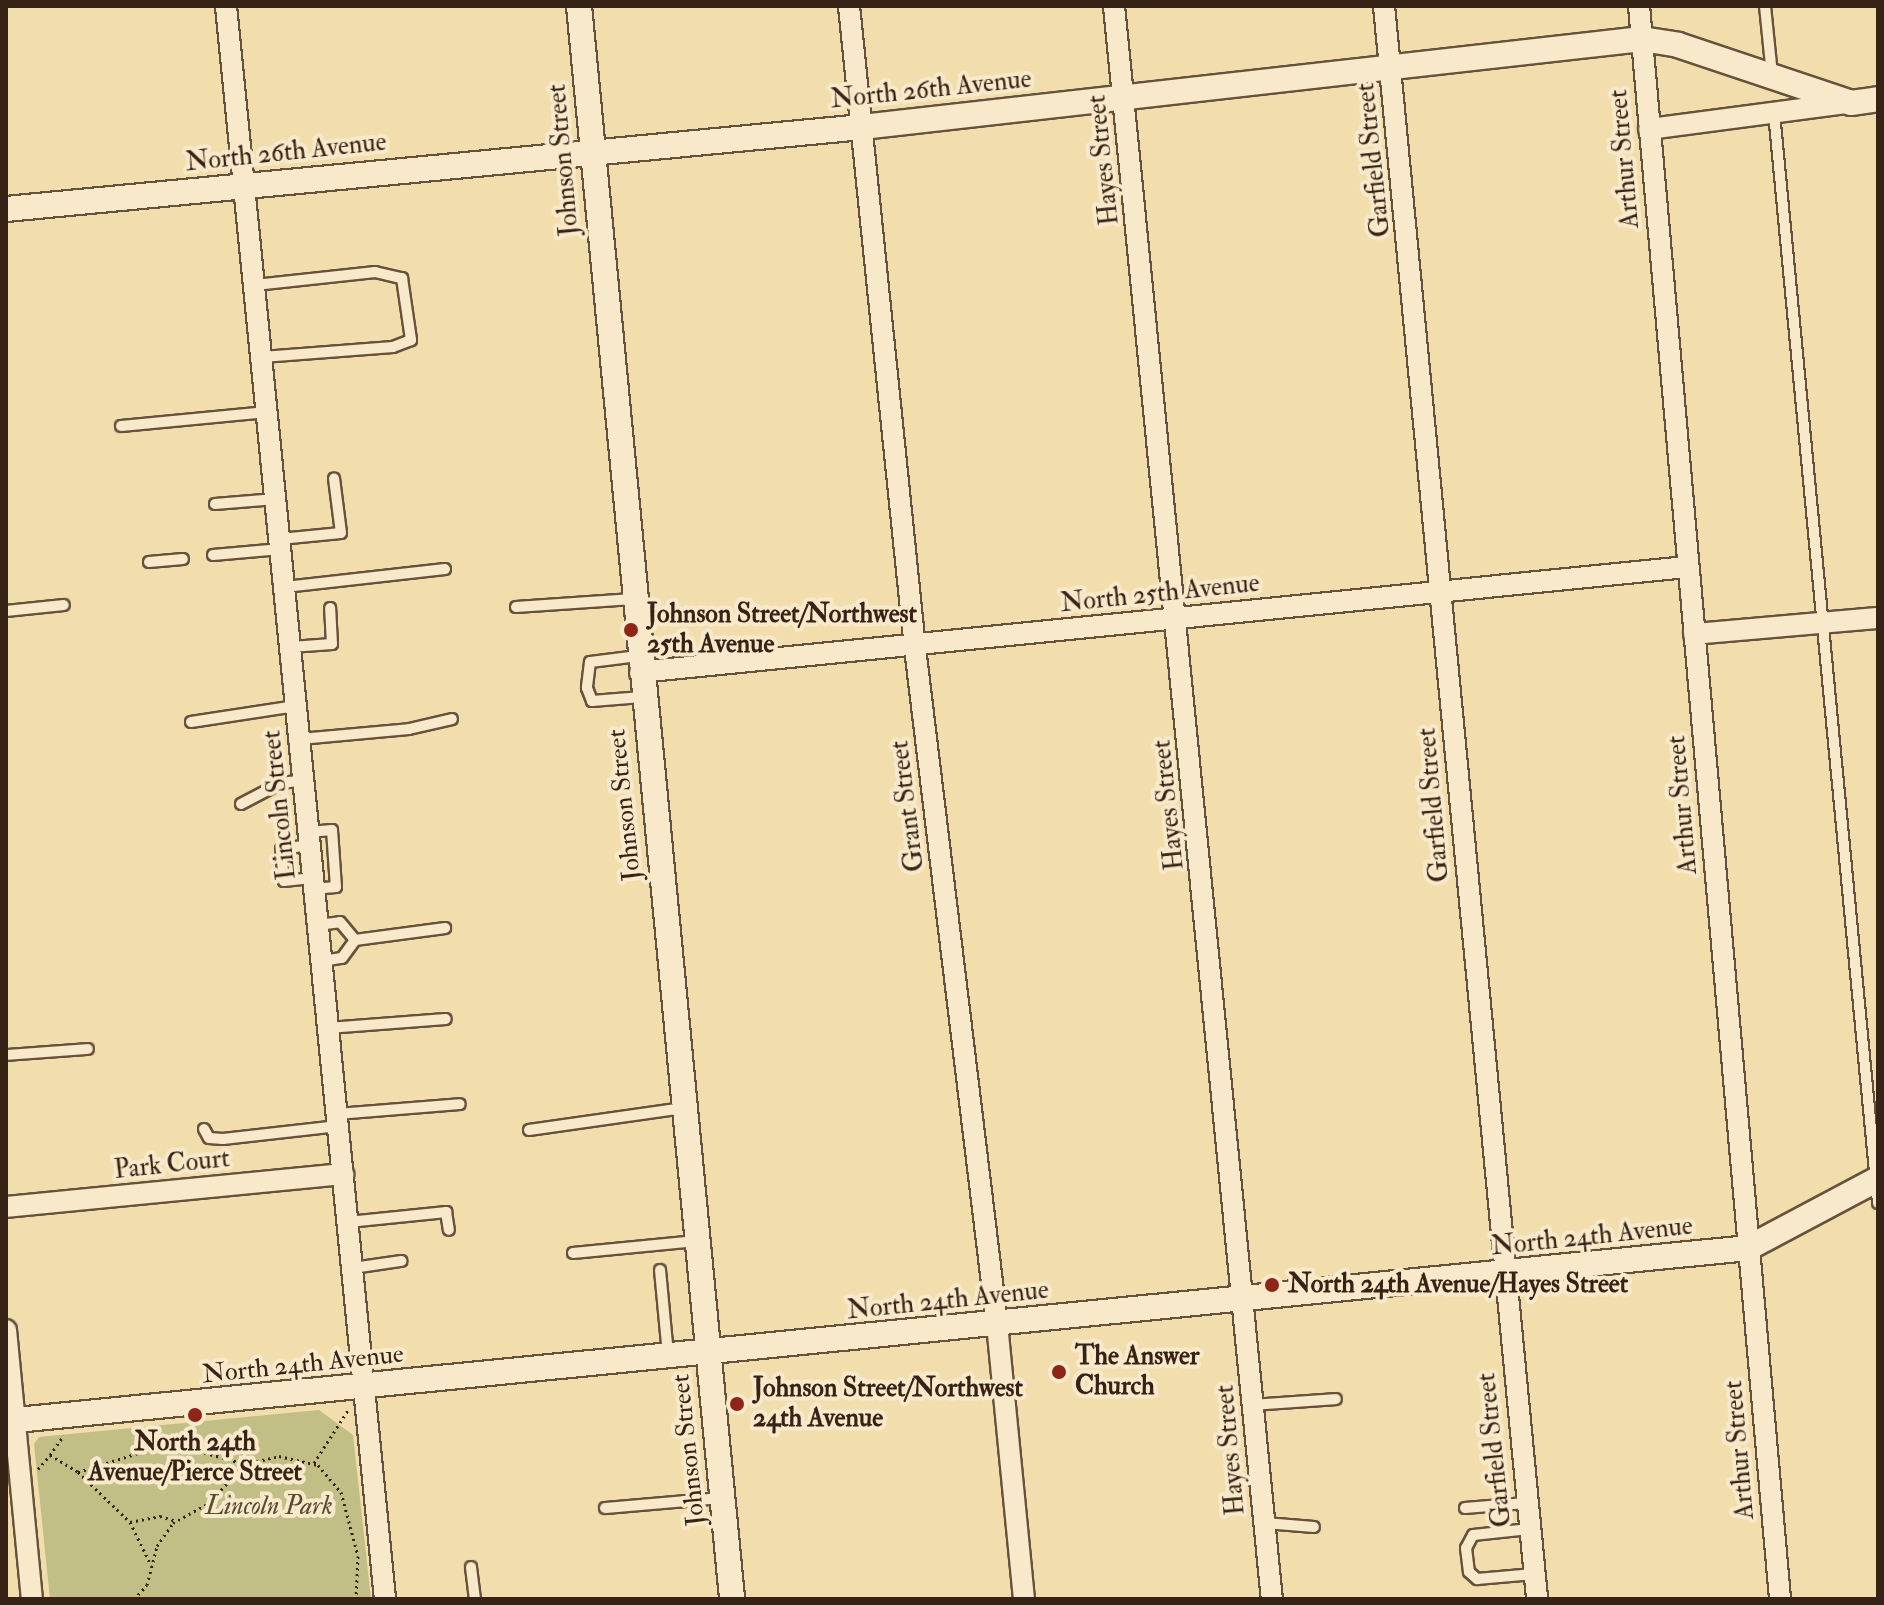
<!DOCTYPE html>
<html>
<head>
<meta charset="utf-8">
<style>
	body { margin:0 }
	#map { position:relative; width:1884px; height:1605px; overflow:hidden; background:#f2ddad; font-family:"IM FELL Double Pica",serif }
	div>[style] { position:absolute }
	.green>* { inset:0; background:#c1bf85 }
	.path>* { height:3px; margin-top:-1.5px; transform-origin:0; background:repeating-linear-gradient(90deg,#372316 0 2px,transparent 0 6px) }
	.roads { filter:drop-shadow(2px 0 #66523c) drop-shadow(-2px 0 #66523c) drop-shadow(0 2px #66523c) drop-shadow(0 -2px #66523c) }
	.service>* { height:10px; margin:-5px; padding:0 5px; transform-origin:5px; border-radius:5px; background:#f7e9ca }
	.minor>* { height:20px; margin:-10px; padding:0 10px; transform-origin:10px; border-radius:10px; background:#f7e9ca }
	.tertiary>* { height:24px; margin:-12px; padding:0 12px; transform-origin:12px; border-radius:12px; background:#f7e9ca }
	.dots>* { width:22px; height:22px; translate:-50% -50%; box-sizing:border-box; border:4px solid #f7e9ca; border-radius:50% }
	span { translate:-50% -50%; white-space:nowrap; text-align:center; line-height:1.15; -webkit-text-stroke:8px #f7e9ca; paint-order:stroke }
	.street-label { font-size:26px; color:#372316 }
	.poi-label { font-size:26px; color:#372316; font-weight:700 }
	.left { translate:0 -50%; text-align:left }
	.park-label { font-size:26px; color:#5a4a32; font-style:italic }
	.frame { position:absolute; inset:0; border:8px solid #372316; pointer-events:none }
</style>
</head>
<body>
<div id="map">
	<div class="green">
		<div style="clip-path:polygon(319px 1410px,353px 1435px,371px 1599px,50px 1599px,34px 1444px,39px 1437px)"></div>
	</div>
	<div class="path">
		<div style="left:50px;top:1455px;width:24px;rotate:-55deg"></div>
		<div style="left:314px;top:1463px;width:63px;rotate:-57.3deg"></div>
		<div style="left:38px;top:1469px;width:18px;rotate:-49deg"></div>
		<div style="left:50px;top:1455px;width:33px;rotate:31deg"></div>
		<div style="left:78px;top:1472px;width:72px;rotate:43.9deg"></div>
		<div style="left:130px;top:1522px;width:48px;rotate:64deg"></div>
		<div style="left:78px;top:1472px;width:96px;rotate:-17.5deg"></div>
		<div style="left:170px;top:1443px;width:78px;rotate:15.6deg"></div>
		<div style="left:130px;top:1522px;width:31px;rotate:-11deg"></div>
		<div style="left:160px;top:1516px;width:17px;rotate:17deg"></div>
		<div style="left:134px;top:1599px;width:19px;rotate:-47deg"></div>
		<div style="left:147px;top:1585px;width:40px;rotate:-75.6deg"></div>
		<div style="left:157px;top:1546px;width:28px;rotate:-55deg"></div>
		<div style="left:173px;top:1523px;width:41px;rotate:-29.1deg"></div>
		<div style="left:209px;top:1503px;width:53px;rotate:-47.3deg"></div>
		<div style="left:245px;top:1464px;width:35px;rotate:-13deg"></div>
		<div style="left:279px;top:1456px;width:40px;rotate:13deg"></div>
		<div style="left:318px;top:1465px;width:35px;rotate:50deg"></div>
		<div style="left:341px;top:1492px;width:66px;rotate:75.1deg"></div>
		<div style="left:358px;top:1556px;width:43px;rotate:92.7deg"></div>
	</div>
	<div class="roads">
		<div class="service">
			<div style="left:1765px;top:6px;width:69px;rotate:84.2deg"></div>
			<div style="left:1774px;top:113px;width:1095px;rotate:84.55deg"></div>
			<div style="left:255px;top:285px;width:121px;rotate:-6.2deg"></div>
			<div style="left:375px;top:272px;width:28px;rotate:13deg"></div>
			<div style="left:402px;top:278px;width:63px;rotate:81.7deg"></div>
			<div style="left:411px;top:340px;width:19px;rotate:159deg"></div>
			<div style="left:393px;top:347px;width:131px;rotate:175.6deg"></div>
			<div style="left:121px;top:426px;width:147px;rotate:-5.5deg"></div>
			<div style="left:215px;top:504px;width:61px;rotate:-4.7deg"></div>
			<div style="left:280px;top:539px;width:61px;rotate:-5.6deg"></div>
			<div style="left:341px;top:533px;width:55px;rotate:-97.3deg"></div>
			<div style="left:213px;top:555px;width:68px;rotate:-5deg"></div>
			<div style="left:149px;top:562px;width:34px;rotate:-5deg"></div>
			<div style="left:285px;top:587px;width:161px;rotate:-6.4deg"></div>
			<div style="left:516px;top:607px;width:117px;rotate:-3.9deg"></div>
			<div style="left:6px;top:611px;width:58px;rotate:-5.9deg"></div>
			<div style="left:291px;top:647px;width:41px;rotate:-4.2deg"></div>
			<div style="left:332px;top:644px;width:36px;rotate:-93deg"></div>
			<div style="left:638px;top:656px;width:48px;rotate:172.9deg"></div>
			<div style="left:590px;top:662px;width:26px;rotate:97deg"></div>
			<div style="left:587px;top:688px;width:14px;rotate:69deg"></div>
			<div style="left:592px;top:701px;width:50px;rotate:-4.6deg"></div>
			<div style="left:191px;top:722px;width:106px;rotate:-8.7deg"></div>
			<div style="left:300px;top:739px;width:109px;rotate:-5.2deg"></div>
			<div style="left:409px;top:729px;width:44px;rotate:-13.1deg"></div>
			<div style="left:241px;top:804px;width:45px;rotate:-27.7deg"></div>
			<div style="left:281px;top:783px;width:23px;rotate:-7deg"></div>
			<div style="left:309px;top:832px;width:23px;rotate:-5deg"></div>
			<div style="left:332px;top:830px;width:57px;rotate:86deg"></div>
			<div style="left:336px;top:887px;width:21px;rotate:175deg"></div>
			<div style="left:310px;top:845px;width:29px;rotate:172deg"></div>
			<div style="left:281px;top:849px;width:32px;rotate:85deg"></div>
			<div style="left:284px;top:881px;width:30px;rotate:-6deg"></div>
			<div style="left:317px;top:925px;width:23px;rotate:-7deg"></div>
			<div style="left:340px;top:922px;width:23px;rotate:50deg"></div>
			<div style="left:322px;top:961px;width:20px;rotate:-9deg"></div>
			<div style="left:342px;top:958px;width:22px;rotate:-54deg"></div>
			<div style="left:355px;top:940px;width:91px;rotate:-7.6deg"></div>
			<div style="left:328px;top:1028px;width:118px;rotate:-4.4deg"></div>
			<div style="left:6px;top:1055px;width:82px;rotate:-4.2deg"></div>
			<div style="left:337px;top:1114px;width:123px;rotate:-4.6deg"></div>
			<div style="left:204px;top:1129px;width:10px;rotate:61deg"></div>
			<div style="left:209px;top:1138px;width:14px;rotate:4deg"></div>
			<div style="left:223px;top:1139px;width:116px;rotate:-6.4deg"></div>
			<div style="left:529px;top:1130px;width:156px;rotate:-8.1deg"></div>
			<div style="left:348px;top:1222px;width:99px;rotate:-5.8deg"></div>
			<div style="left:446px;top:1212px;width:18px;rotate:81deg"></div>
			<div style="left:573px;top:1253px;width:124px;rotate:-5.6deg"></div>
			<div style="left:353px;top:1268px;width:49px;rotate:-8.3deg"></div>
			<div style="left:660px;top:1270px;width:85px;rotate:84.6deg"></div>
			<div style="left:1253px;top:1405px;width:83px;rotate:-4.1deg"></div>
			<div style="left:605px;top:1508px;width:117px;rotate:-4.9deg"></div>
			<div style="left:1465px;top:1508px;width:61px;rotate:-4.7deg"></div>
			<div style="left:1265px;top:1523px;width:49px;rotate:4.7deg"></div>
			<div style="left:1529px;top:1529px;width:56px;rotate:173.9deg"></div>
			<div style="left:1473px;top:1535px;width:15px;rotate:118deg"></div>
			<div style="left:1466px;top:1548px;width:24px;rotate:83deg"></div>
			<div style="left:1469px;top:1572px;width:11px;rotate:41deg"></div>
			<div style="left:1477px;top:1579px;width:57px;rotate:-5deg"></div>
			<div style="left:471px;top:1567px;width:32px;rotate:83deg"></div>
		</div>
		<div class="minor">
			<div style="left:226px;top:6px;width:1601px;rotate:84.3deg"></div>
			<div style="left:849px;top:6px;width:645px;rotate:84.13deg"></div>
			<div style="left:915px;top:648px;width:681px;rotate:83.08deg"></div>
			<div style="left:997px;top:1324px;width:276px;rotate:84.4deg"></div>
			<div style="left:1114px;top:6px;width:1601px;rotate:84.34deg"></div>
			<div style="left:1384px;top:6px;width:1600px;rotate:84.51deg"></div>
			<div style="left:1639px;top:6px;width:1599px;rotate:84.94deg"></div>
			<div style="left:1649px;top:129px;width:200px;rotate:-7.5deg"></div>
			<div style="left:1694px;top:634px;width:185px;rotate:-5deg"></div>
			<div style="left:640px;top:672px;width:1051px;rotate:-5.73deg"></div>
			<div style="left:6px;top:1207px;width:339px;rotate:-5.6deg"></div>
			<div style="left:6px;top:1330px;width:270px;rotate:84.5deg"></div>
		</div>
		<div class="tertiary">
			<div style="left:579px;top:6px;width:1600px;rotate:84.51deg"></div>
			<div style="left:6px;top:209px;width:860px;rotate:-5.47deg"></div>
			<div style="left:862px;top:127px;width:785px;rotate:-6.44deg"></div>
			<div style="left:1642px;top:39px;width:36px;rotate:9deg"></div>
			<div style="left:1678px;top:45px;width:182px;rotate:18.5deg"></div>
			<div style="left:1851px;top:103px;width:27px;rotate:-8deg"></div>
			<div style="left:6px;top:1421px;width:1751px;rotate:-5.67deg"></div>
			<div style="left:1748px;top:1248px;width:147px;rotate:-28deg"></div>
		</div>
	</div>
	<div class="dots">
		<div style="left:631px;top:630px;background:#8f2418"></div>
		<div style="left:1272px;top:1285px;background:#8f2418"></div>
		<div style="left:1059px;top:1372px;background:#8f2418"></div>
		<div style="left:737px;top:1404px;background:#8f2418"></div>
		<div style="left:195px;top:1415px;background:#8f2418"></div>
	</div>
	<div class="street-label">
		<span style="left:931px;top:90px;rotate:-6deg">North 26th Avenue</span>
		<span style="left:286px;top:153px;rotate:-6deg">North 26th Avenue</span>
		<span style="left:1625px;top:159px;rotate:-95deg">Arthur Street</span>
		<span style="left:564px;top:160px;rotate:-95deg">Johnson Street</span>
		<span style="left:1104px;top:160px;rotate:-96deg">Hayes Street</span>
		<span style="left:1374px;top:160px;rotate:-96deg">Garfield Street</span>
		<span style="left:1160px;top:594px;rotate:-6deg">North 25th Avenue</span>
		<span style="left:280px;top:805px;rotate:-96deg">Lincoln Street</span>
		<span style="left:625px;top:805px;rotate:-96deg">Johnson Street</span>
		<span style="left:1169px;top:805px;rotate:-96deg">Hayes Street</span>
		<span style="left:1434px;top:805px;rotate:-95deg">Garfield Street</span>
		<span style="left:1683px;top:805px;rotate:-95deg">Arthur Street</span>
		<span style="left:908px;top:806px;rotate:-97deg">Grant Street</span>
		<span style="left:172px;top:1165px;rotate:-6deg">Park Court</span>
		<span style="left:1592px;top:1237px;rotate:-6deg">North 24th Avenue</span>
		<span style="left:948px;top:1301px;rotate:-6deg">North 24th Avenue</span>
		<span style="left:303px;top:1365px;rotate:-6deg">North 24th Avenue</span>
		<span style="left:689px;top:1450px;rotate:-96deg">Johnson Street</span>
		<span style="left:1231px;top:1450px;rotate:-95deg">Hayes Street</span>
		<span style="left:1495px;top:1450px;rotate:-96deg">Garfield Street</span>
		<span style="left:1740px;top:1450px;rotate:-95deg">Arthur Street</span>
	</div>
	<div class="poi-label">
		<span class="left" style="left:647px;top:630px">Johnson Street/Northwest<br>25th Avenue</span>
		<span class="left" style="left:1288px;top:1285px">North 24th Avenue/Hayes Street</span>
		<span class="left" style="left:1075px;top:1372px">The Answer<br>Church</span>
		<span class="left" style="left:753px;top:1404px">Johnson Street/Northwest<br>24th Avenue</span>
		<span style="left:195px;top:1458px">North 24th<br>Avenue/Pierce Street</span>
	</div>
	<div class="park-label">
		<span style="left:269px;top:1507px">Lincoln Park</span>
	</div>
	<div class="frame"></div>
</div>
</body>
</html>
